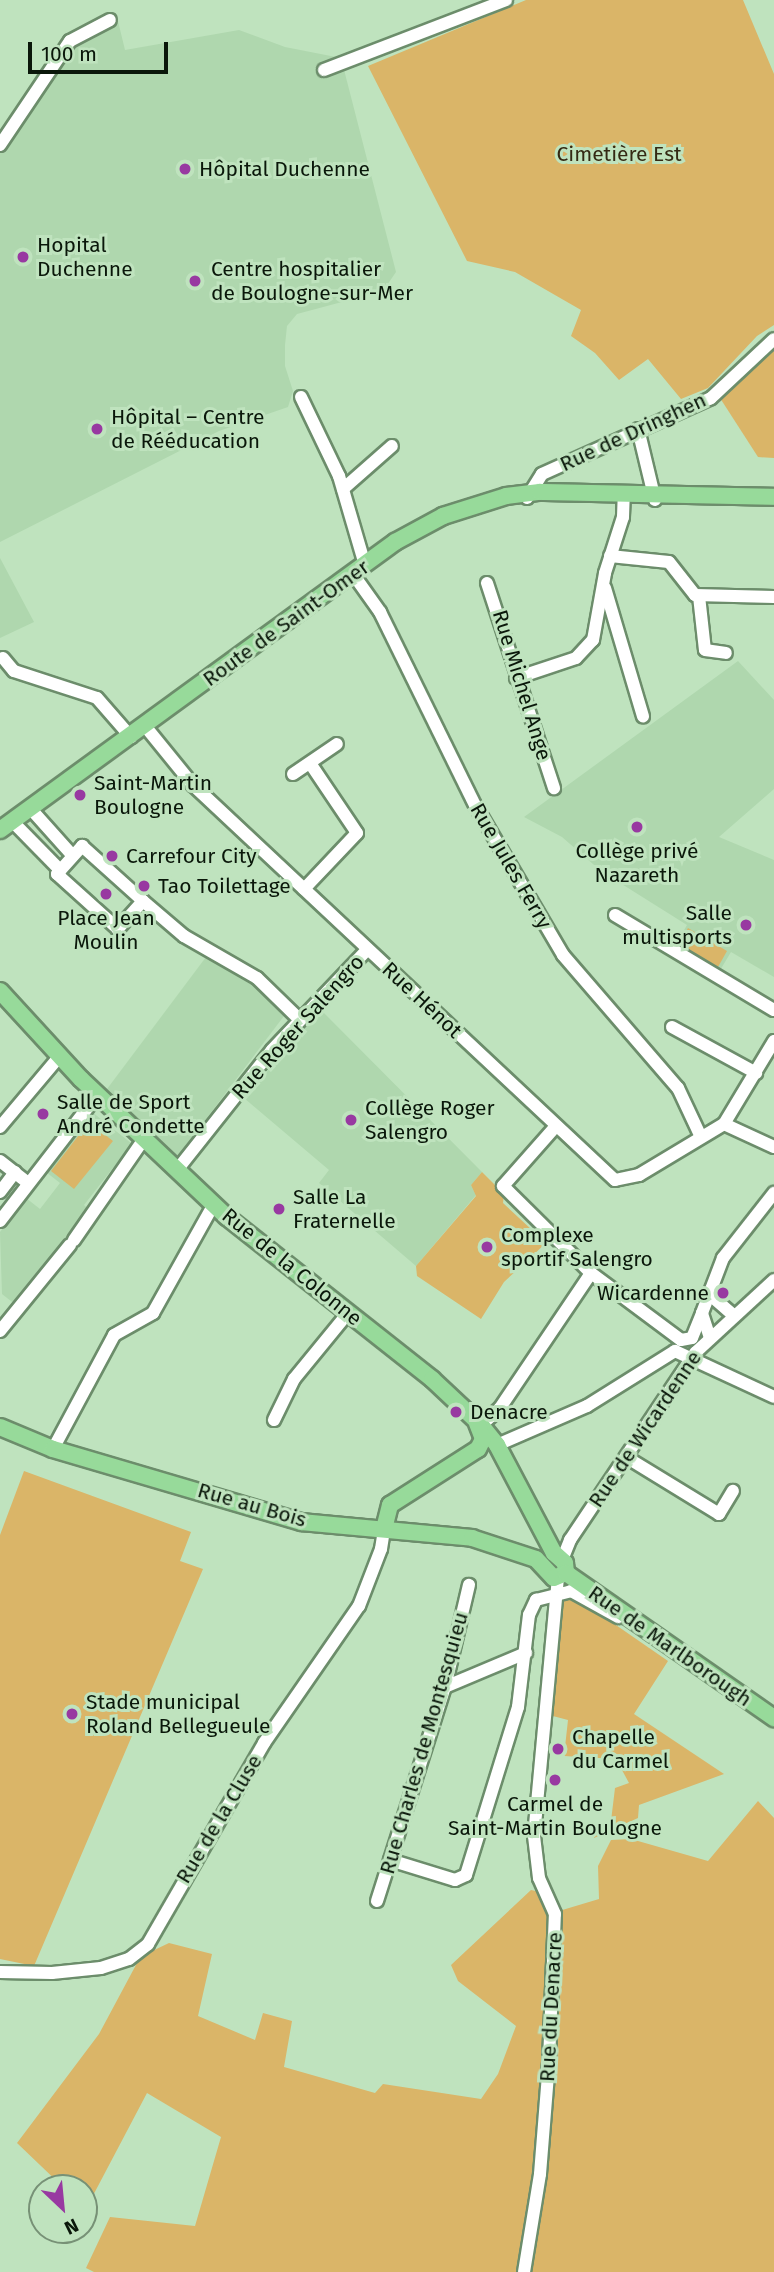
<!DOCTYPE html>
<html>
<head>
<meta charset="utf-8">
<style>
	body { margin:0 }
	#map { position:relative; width:774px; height:2272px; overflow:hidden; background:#bfe3be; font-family:"Fira Sans",sans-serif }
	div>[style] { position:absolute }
	.built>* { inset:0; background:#afd7ae }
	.green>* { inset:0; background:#dab568 }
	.roads { filter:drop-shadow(2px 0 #6c8d6b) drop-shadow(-2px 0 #6c8d6b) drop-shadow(0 2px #6c8d6b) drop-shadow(0 -2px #6c8d6b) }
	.minor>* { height:12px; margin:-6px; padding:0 6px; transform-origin:6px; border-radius:6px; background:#fff }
	.major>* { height:16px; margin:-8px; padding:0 8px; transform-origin:8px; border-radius:8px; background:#97da9a }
	.dots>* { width:19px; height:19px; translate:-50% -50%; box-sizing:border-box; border:4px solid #bfe3be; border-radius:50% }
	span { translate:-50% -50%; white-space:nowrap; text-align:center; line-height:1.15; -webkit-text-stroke:6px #bfe3be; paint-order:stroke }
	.park-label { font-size:21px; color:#342913 }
	.poi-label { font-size:21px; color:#0a170a }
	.left { translate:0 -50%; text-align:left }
	.right { translate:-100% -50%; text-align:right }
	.street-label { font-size:21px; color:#0a170a }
	.north { position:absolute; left:28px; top:2174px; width:70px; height:70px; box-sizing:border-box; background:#bfe3be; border:2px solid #779176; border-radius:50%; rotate:154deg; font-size:19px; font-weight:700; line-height:28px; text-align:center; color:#0a170a }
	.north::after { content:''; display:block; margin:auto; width:24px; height:32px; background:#9839a1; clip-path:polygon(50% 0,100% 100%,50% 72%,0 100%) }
	.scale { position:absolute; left:28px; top:42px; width:140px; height:32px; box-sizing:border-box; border:4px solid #0a170a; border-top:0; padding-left:9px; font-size:21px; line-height:24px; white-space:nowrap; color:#0a170a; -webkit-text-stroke:5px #bfe3be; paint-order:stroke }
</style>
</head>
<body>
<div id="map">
	<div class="built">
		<div style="clip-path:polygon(117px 17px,125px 50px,239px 30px,285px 47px,341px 58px,396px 272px,383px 291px,297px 314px,287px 326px,285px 345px,285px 366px,293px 391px,288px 407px,219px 431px,0 542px,0 138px,74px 33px,92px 22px)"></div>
		<div style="clip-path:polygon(0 558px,34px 622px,0 638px)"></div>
		<div style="clip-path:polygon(738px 661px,774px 700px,774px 789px,719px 837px,774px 860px,774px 977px,731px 952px,719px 972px,675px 946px,687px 925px,601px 871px,562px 837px,524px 817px)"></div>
		<div style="clip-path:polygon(206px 957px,250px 981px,287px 1012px,178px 1156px,107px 1089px)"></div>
		<div style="clip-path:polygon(321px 1010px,482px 1172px,471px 1185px,476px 1195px,416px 1266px,319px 1183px,329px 1170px,244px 1098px)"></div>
		<div style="clip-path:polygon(92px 1112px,136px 1147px,131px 1153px,127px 1150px,84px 1205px,87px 1208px,80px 1218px,83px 1221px,39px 1269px,18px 1295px,21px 1299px,16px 1305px,2px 1294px,0 1232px,26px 1198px,40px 1209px,60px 1183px,46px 1172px)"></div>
	</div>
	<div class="green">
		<div style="clip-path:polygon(526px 0,743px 0,774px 74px,774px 325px,757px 336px,708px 388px,681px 399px,648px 359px,619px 380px,595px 353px,571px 336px,581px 310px,515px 272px,467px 261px,368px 66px)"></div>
		<div style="clip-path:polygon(774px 346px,774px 458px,758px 457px,720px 398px)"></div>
		<div style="clip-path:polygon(688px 928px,727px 951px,718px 967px,679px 944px)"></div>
		<div style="clip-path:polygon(89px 1122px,113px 1141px,74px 1189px,51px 1171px)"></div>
		<div style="clip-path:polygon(482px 1172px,504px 1194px,503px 1203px,546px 1243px,504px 1282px,481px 1319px,417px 1276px,416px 1266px,476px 1196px,471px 1185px)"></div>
		<div style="clip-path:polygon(24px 1471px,191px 1532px,180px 1561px,203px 1569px,34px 1966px,0 1959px,0 1535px)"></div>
		<div style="clip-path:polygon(571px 1594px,668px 1661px,634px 1714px,724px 1774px,639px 1805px,638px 1818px,594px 1838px,596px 1825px,611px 1821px,615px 1788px,629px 1783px,616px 1759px,564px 1756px,568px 1720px,549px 1715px,563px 1597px)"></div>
		<div style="clip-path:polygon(758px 1801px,774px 1818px,774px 2272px,94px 2272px,86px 2268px,110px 2217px,195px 2226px,221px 2137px,147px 2093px,88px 2205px,84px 2203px,84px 2188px,64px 2188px,17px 2143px,99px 2034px,137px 1963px,148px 1953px,169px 1943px,212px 1954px,198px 2016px,255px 2040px,263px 2013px,292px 2021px,284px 2067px,375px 2093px,383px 2084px,481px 2099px,498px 2074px,516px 2026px,458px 1981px,451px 1965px,531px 1890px,540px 1892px,549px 1914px,599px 1899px,598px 1866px,611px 1840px,631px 1839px,708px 1861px)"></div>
	</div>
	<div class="roads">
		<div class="minor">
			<div style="left:324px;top:70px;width:195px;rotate:-21deg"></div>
			<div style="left:0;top:145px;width:125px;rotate:-56.1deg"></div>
			<div style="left:70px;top:41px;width:45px;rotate:-27.7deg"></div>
			<div style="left:301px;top:397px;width:88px;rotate:64.3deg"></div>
			<div style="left:339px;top:476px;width:93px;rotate:73.7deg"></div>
			<div style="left:638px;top:429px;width:73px;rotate:76.5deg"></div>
			<div style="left:343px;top:489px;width:65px;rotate:-41.3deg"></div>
			<div style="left:527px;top:498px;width:28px;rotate:-58deg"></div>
			<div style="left:542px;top:474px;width:185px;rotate:-24.2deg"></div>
			<div style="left:711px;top:398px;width:86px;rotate:-43.1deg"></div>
			<div style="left:610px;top:556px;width:59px;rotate:5.8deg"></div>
			<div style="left:669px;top:562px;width:42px;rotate:51.8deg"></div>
			<div style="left:695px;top:595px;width:79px;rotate:1.5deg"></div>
			<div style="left:353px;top:574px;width:47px;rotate:54.6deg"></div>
			<div style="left:380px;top:612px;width:215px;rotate:63.8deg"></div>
			<div style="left:475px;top:805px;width:174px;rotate:59.6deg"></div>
			<div style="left:563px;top:955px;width:176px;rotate:49.2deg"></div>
			<div style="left:678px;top:1088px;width:54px;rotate:64.9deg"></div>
			<div style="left:487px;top:583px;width:216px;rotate:71.9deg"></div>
			<div style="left:605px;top:588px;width:134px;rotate:73.5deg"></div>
			<div style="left:699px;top:596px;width:54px;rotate:83.7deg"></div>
			<div style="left:705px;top:650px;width:21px;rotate:8deg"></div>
			<div style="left:3px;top:658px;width:17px;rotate:50deg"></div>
			<div style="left:14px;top:671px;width:87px;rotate:18deg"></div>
			<div style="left:97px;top:698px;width:52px;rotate:48.9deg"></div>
			<div style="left:516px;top:678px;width:63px;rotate:-18.4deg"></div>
			<div style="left:576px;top:658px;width:25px;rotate:-47deg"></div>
			<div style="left:593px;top:640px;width:68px;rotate:-79.8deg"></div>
			<div style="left:605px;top:573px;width:59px;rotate:-72.2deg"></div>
			<div style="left:623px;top:517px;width:24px;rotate:-88deg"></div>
			<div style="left:145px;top:726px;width:76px;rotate:50.9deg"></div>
			<div style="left:193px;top:785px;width:578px;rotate:43.11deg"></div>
			<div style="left:615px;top:1180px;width:25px;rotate:-12deg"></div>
			<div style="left:639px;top:1175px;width:99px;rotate:-31deg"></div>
			<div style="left:724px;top:1124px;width:97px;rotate:-58.9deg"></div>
			<div style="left:293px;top:774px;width:53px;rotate:-34.3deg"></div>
			<div style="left:30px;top:808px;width:64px;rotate:48.1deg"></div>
			<div style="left:12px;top:821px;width:69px;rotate:45.6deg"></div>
			<div style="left:82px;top:846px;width:82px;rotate:42deg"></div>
			<div style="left:143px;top:901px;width:38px;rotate:132deg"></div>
			<div style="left:118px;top:929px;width:82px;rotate:-138deg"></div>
			<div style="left:57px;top:874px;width:38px;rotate:-48deg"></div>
			<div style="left:304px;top:889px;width:77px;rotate:-46.6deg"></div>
			<div style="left:357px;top:833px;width:84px;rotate:-123.9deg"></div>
			<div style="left:143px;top:901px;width:54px;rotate:40.5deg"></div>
			<div style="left:184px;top:936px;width:84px;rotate:29.9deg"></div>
			<div style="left:257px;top:978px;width:60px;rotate:44.3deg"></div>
			<div style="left:615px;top:915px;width:185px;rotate:30.9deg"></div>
			<div style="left:672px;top:1027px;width:96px;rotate:28.7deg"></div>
			<div style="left:724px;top:1124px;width:55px;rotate:24.7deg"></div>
			<div style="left:556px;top:1126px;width:80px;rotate:131.5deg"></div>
			<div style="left:503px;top:1186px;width:124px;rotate:44.7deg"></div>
			<div style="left:591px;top:1273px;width:112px;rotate:36.7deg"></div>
			<div style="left:681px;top:1340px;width:11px;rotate:-10deg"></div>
			<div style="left:692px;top:1338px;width:27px;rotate:-68deg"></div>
			<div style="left:0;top:1127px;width:92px;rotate:-49.9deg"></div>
			<div style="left:0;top:1161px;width:36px;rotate:38deg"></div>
			<div style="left:177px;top:1170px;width:153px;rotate:-51.6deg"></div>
			<div style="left:272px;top:1050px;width:139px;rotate:-46.5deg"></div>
			<div style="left:0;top:1192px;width:25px;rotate:-53deg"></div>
			<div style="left:0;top:1221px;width:160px;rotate:-52.3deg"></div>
			<div style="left:74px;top:1240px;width:123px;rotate:-55.3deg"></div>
			<div style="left:709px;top:1294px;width:33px;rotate:41deg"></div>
			<div style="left:0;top:1331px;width:111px;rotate:-50.9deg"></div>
			<div style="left:710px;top:1338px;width:26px;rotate:-108deg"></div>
			<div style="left:702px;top:1313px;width:59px;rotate:-69.1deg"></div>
			<div style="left:723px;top:1258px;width:83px;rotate:-51.9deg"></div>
			<div style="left:274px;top:1420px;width:46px;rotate:-64deg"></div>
			<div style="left:294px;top:1379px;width:85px;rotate:-50.7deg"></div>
			<div style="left:479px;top:1427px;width:28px;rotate:-42deg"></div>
			<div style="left:500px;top:1408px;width:163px;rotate:-56deg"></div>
			<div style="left:497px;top:1445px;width:98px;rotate:-23.4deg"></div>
			<div style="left:587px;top:1406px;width:104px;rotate:-32deg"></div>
			<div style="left:675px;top:1351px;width:109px;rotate:24.9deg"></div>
			<div style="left:53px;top:1449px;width:129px;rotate:-61.8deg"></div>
			<div style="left:114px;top:1335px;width:45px;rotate:-29.4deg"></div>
			<div style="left:153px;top:1313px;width:125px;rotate:-60.8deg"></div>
			<div style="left:626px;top:1457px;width:109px;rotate:31.5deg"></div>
			<div style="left:719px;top:1514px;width:27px;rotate:-59deg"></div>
			<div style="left:562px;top:1560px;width:22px;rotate:-68deg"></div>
			<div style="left:570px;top:1540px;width:226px;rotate:-56.2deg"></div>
			<div style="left:696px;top:1352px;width:106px;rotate:-42.7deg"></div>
			<div style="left:445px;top:1687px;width:88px;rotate:-22.8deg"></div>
			<div style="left:390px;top:1860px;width:68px;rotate:17.1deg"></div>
			<div style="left:455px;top:1880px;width:12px;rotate:-24deg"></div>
			<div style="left:466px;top:1875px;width:176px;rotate:-72.8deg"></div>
			<div style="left:518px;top:1707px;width:93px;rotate:-83.2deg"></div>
			<div style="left:529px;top:1615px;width:17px;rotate:-65deg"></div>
			<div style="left:536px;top:1600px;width:36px;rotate:-14deg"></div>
			<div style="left:571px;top:1591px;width:54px;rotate:29deg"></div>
			<div style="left:377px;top:1901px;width:225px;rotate:-72.4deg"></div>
			<div style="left:445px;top:1687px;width:105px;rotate:-76.8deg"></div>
			<div style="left:0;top:1972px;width:52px;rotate:1.1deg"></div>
			<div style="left:52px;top:1973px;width:49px;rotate:-5.8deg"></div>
			<div style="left:101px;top:1968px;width:29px;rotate:-18deg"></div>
			<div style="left:129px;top:1959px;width:24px;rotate:-38deg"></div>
			<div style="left:148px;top:1944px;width:232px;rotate:-60deg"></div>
			<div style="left:264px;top:1743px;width:167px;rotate:-55.3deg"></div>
			<div style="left:359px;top:1606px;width:61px;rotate:-68.9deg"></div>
			<div style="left:381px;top:1549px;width:20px;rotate:-81deg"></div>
			<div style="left:524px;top:2272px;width:99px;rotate:-80.7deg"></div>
			<div style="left:540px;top:2174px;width:113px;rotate:-85.4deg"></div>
			<div style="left:549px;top:2061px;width:147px;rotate:-87.7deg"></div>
			<div style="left:555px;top:1914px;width:39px;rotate:-114deg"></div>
			<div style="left:539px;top:1878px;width:42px;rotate:-96.8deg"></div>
			<div style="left:534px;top:1836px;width:259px;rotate:-84.7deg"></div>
		</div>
		<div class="major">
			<div style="left:0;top:830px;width:489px;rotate:-36.1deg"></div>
			<div style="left:395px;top:542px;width:55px;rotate:-28.4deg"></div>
			<div style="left:443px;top:516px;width:66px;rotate:-17.6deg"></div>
			<div style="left:506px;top:496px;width:34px;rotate:-7deg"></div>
			<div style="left:540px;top:492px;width:234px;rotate:1.2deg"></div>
			<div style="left:0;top:991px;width:120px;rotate:47.4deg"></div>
			<div style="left:81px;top:1079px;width:201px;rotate:43.4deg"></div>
			<div style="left:227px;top:1217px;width:261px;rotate:38.3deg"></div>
			<div style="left:432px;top:1379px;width:67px;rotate:43.2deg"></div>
			<div style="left:481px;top:1425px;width:26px;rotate:51deg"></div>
			<div style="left:497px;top:1445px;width:122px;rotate:62.2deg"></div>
			<div style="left:554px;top:1553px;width:15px;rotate:42deg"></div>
			<div style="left:565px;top:1563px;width:10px;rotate:84deg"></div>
			<div style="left:0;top:1427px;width:57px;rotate:22.5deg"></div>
			<div style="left:53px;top:1449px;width:259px;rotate:16.4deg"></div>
			<div style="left:301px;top:1522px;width:172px;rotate:5.3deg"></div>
			<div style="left:472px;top:1538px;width:67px;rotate:18.2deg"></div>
			<div style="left:536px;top:1559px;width:26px;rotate:47deg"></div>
			<div style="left:554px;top:1578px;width:13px;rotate:-23deg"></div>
			<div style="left:384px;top:1529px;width:25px;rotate:-76deg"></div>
			<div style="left:390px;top:1505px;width:104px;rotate:-32.5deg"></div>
			<div style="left:478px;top:1449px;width:11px;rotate:-63deg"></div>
			<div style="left:483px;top:1439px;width:17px;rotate:-111deg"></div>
			<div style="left:566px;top:1573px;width:254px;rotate:34.9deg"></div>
		</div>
	</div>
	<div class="dots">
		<div style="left:185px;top:169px;background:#9839a1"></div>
		<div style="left:23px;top:257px;background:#9839a1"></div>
		<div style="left:195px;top:281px;background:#9839a1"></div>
		<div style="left:97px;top:429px;background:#9839a1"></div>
		<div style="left:80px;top:795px;background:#9839a1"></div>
		<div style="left:637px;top:827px;background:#9839a1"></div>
		<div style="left:112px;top:856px;background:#9839a1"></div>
		<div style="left:144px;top:886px;background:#9839a1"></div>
		<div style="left:106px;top:894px;background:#9839a1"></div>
		<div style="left:746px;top:925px;background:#9839a1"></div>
		<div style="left:43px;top:1114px;background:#9839a1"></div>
		<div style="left:351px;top:1120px;background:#9839a1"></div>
		<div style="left:279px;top:1209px;background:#9839a1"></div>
		<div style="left:487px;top:1247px;background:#9839a1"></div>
		<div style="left:723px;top:1293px;background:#9839a1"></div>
		<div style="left:456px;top:1412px;background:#9839a1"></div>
		<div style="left:72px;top:1714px;background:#9839a1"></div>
		<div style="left:558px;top:1749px;background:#9839a1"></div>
		<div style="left:555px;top:1780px;background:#9839a1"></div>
	</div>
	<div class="park-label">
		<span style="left:619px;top:154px">Cimetière Est</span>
	</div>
	<div class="poi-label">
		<span class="left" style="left:199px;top:169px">Hôpital Duchenne</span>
		<span class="left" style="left:37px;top:257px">Hopital<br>Duchenne</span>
		<span class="left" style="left:211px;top:281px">Centre hospitalier<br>de Boulogne-sur-Mer</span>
		<span class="left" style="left:111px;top:429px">Hôpital – Centre<br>de Rééducation</span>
		<span class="left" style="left:94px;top:795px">Saint-Martin<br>Boulogne</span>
		<span style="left:637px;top:863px">Collège privé<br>Nazareth</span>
		<span class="left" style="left:126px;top:856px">Carrefour City</span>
		<span class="left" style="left:158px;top:886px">Tao Toilettage</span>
		<span class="right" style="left:732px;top:925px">Salle<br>multisports</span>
		<span style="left:106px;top:930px">Place Jean<br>Moulin</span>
		<span class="left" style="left:57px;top:1114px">Salle de Sport<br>André Condette</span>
		<span class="left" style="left:365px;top:1120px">Collège Roger<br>Salengro</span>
		<span class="left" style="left:293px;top:1209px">Salle La<br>Fraternelle</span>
		<span class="left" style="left:501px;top:1247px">Complexe<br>sportif Salengro</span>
		<span class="right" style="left:709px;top:1293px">Wicardenne</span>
		<span class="left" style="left:470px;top:1412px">Denacre</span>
		<span class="left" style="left:86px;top:1714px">Stade municipal<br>Roland Bellegueule</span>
		<span class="left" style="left:572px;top:1749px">Chapelle<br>du Carmel</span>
		<span style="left:555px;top:1816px">Carmel de<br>Saint-Martin Boulogne</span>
	</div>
	<div class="street-label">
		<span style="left:633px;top:432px;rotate:-25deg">Rue de Dringhen</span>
		<span style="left:286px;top:623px;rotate:-36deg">Route de Saint-Omer</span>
		<span style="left:522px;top:685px;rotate:73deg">Rue Michel Ange</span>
		<span style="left:511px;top:866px;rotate:60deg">Rue Jules Ferry</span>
		<span style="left:422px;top:1000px;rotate:43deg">Rue Hénot</span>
		<span style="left:298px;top:1027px;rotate:-48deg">Rue Roger Salengro</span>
		<span style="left:292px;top:1267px;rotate:39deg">Rue de la Colonne</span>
		<span style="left:645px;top:1429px;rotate:-56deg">Rue de Wicardenne</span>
		<span style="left:252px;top:1505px;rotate:16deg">Rue au Bois</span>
		<span style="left:670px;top:1646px;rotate:35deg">Rue de Marlborough</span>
		<span style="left:424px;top:1743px;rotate:-74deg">Rue Charles de Montesquieu</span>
		<span style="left:219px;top:1819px;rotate:-59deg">Rue de la Cluse</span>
		<span style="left:551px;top:2007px;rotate:-87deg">Rue du Denacre</span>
	</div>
	<div class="north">N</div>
	<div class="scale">100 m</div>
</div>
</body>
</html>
